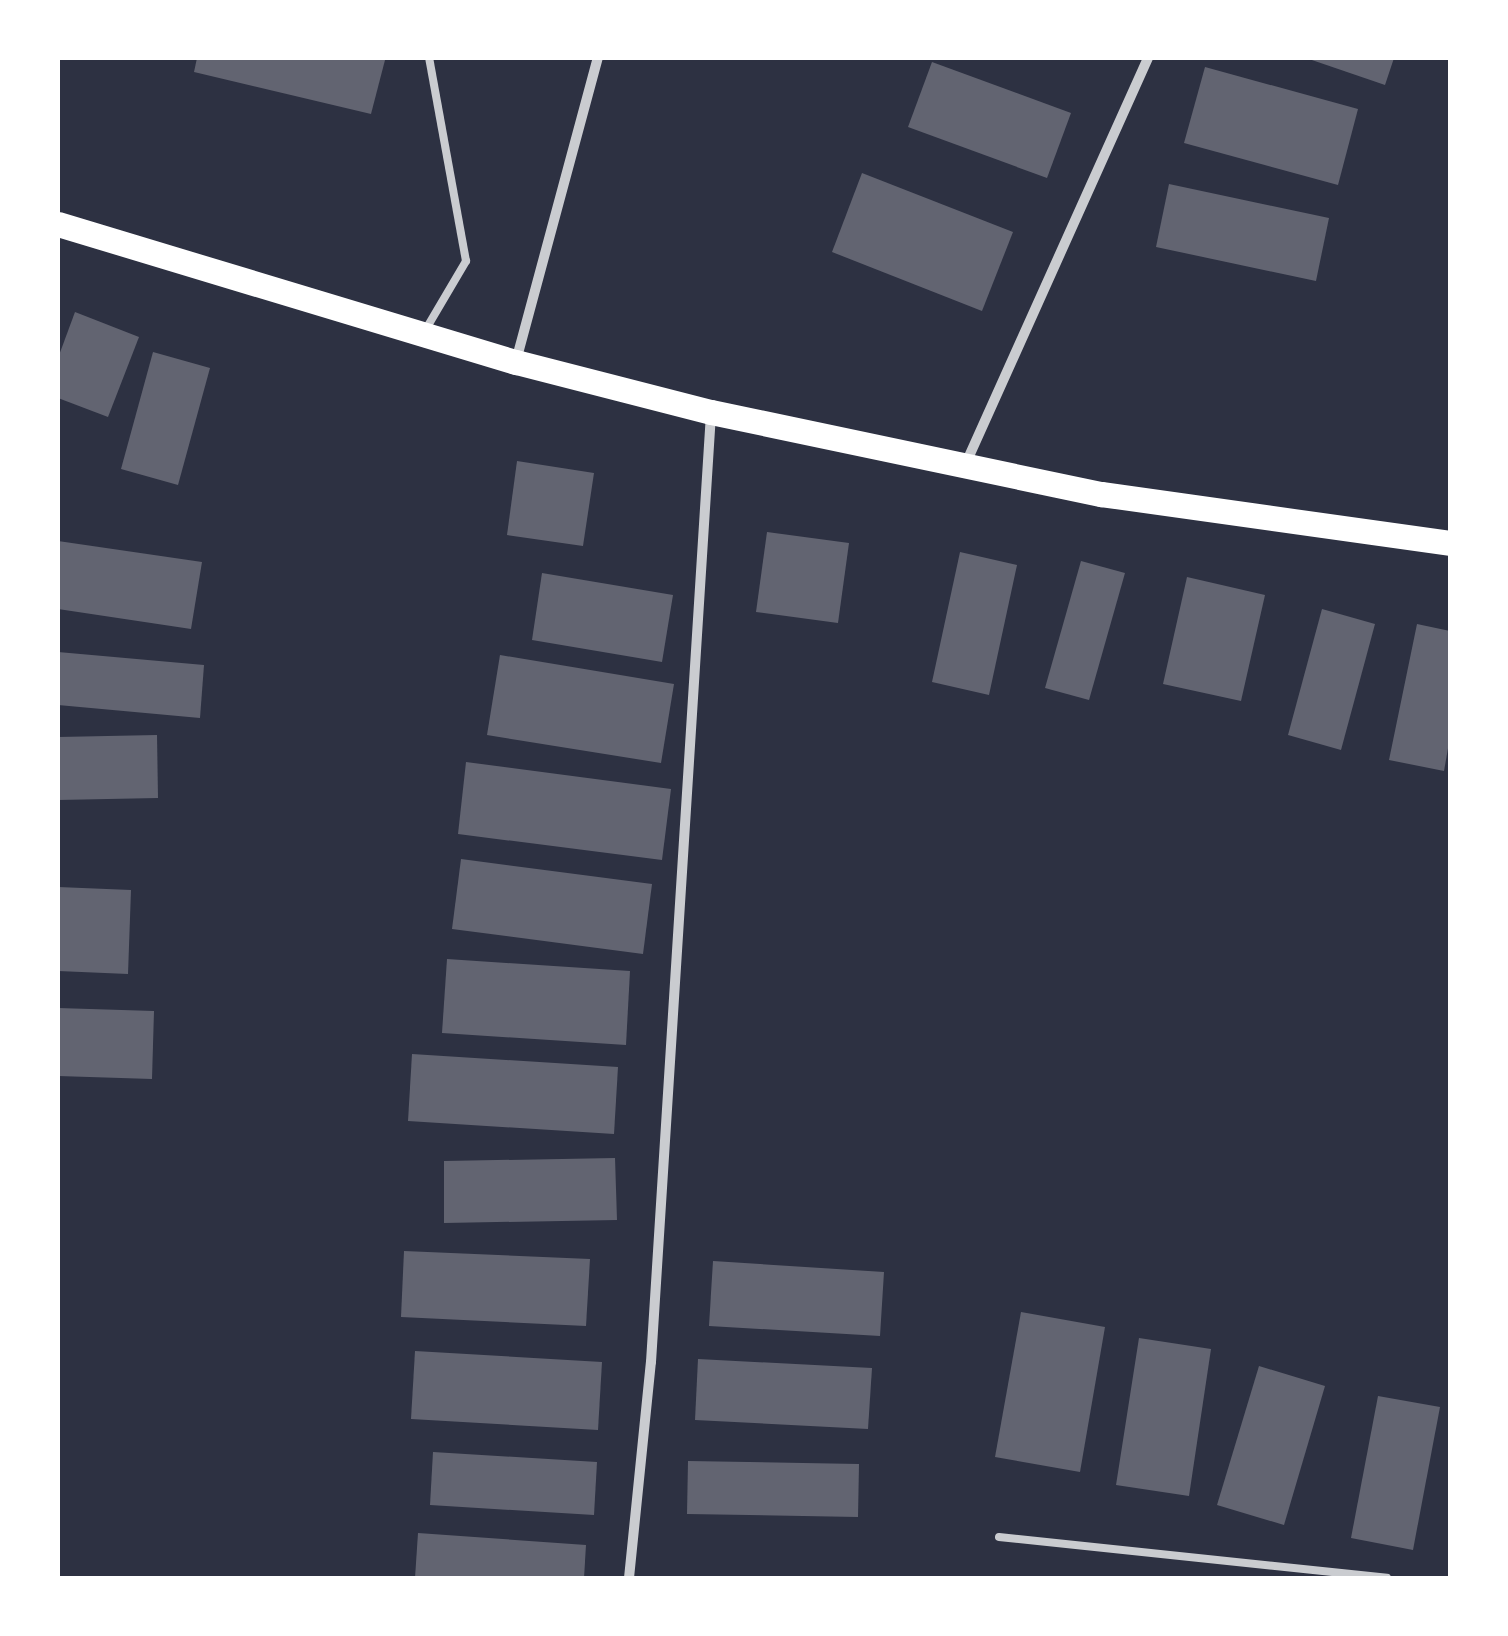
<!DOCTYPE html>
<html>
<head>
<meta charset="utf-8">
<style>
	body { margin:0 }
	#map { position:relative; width:1508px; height:1636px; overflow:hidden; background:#2d3142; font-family:"Exo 2",sans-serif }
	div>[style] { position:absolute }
	.building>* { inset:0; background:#626471 }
	.service>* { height:8px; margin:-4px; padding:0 4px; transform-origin:4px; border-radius:4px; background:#caccd0 }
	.minor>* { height:10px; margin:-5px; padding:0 5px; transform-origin:5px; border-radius:5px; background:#caccd0 }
	.primary>* { height:25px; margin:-12.5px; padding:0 12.5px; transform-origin:12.5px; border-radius:12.5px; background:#fff }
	span { translate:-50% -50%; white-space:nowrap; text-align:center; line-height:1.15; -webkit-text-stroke:8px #fff; paint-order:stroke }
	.frame { position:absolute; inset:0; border:60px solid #fff; pointer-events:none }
</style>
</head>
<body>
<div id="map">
	<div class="building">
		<div style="clip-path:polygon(197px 58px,376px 58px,385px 60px,371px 114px,194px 72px)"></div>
		<div style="clip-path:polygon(1306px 58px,1394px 58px,1385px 85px)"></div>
		<div style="clip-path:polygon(932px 62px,1071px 113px,1047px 178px,908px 127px)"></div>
		<div style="clip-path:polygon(1205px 67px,1358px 109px,1338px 185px,1184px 143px)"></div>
		<div style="clip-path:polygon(862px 173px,1013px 232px,982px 311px,832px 252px)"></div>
		<div style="clip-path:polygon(1169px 184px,1329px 218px,1316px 281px,1156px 247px)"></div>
		<div style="clip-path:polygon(75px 312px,139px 337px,108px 417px,58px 398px,58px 358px)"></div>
		<div style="clip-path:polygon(153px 352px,210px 368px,178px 485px,121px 469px)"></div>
		<div style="clip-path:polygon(517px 461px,594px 473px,583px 546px,507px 535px)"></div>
		<div style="clip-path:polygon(767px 532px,849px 543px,838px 623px,756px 612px)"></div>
		<div style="clip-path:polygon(58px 541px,202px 562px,191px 629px,58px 609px)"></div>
		<div style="clip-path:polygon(960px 552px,1017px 565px,989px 695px,932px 682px)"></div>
		<div style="clip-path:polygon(1081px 561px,1125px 573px,1089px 700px,1045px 688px)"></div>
		<div style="clip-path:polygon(542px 573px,673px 595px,662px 662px,532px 640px)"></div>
		<div style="clip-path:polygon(1187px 577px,1265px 595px,1241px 701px,1163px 684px)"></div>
		<div style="clip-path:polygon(1322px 609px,1375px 624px,1341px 750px,1288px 735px)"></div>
		<div style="clip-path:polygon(1417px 624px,1450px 631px,1450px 737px,1444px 771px,1389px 760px)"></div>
		<div style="clip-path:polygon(58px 652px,204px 665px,200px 718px,58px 705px)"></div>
		<div style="clip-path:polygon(500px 655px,674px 684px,661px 763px,487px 735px)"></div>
		<div style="clip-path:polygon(157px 735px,158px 798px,58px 800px,58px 737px)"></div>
		<div style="clip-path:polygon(466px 762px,671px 789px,662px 860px,458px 834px)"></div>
		<div style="clip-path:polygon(461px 859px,652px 884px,643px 954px,452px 929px)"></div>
		<div style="clip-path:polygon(58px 887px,131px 890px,128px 974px,58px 971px)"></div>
		<div style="clip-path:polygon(447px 959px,630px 971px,626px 1045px,442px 1033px)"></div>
		<div style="clip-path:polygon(58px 1008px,154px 1011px,152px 1079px,58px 1076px)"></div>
		<div style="clip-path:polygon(412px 1054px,618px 1067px,614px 1134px,408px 1121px)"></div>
		<div style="clip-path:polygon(615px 1158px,617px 1220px,444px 1223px,444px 1161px)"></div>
		<div style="clip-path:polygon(404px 1251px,590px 1259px,586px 1326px,401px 1317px)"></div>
		<div style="clip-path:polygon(713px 1261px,884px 1272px,880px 1336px,709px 1326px)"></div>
		<div style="clip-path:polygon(1021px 1312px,1105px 1327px,1080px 1472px,995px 1457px)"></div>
		<div style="clip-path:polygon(1139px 1338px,1211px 1349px,1189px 1496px,1116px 1485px)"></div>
		<div style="clip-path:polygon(415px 1351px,602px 1362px,598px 1430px,411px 1419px)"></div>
		<div style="clip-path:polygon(698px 1359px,872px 1368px,868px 1429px,695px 1420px)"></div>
		<div style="clip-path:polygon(1259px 1366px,1325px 1386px,1284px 1525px,1217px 1505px)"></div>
		<div style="clip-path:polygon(1378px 1396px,1440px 1407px,1413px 1550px,1351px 1538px)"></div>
		<div style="clip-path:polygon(433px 1452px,597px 1462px,594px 1515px,430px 1505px)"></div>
		<div style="clip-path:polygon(688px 1461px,859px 1464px,858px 1517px,687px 1514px)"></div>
		<div style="clip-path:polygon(418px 1533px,586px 1545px,584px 1578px,415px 1578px)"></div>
	</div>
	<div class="service">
		<div style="left:426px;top:329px;width:79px;rotate:-59.5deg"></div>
		<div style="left:466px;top:261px;width:206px;rotate:-100.3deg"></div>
		<div style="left:999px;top:1537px;width:390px;rotate:6deg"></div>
	</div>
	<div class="minor">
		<div style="left:516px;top:361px;width:314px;rotate:-74.9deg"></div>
		<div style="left:966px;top:463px;width:444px;rotate:-65.8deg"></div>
		<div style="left:629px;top:1578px;width:217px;rotate:-84.2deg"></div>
		<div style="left:651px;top:1362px;width:951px;rotate:-86.38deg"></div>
	</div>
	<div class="primary">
		<div style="left:58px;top:224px;width:478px;rotate:16.8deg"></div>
		<div style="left:516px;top:362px;width:201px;rotate:14.4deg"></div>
		<div style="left:711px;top:412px;width:399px;rotate:11.9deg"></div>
		<div style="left:1101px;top:494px;width:352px;rotate:8deg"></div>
	</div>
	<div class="frame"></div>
</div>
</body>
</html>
